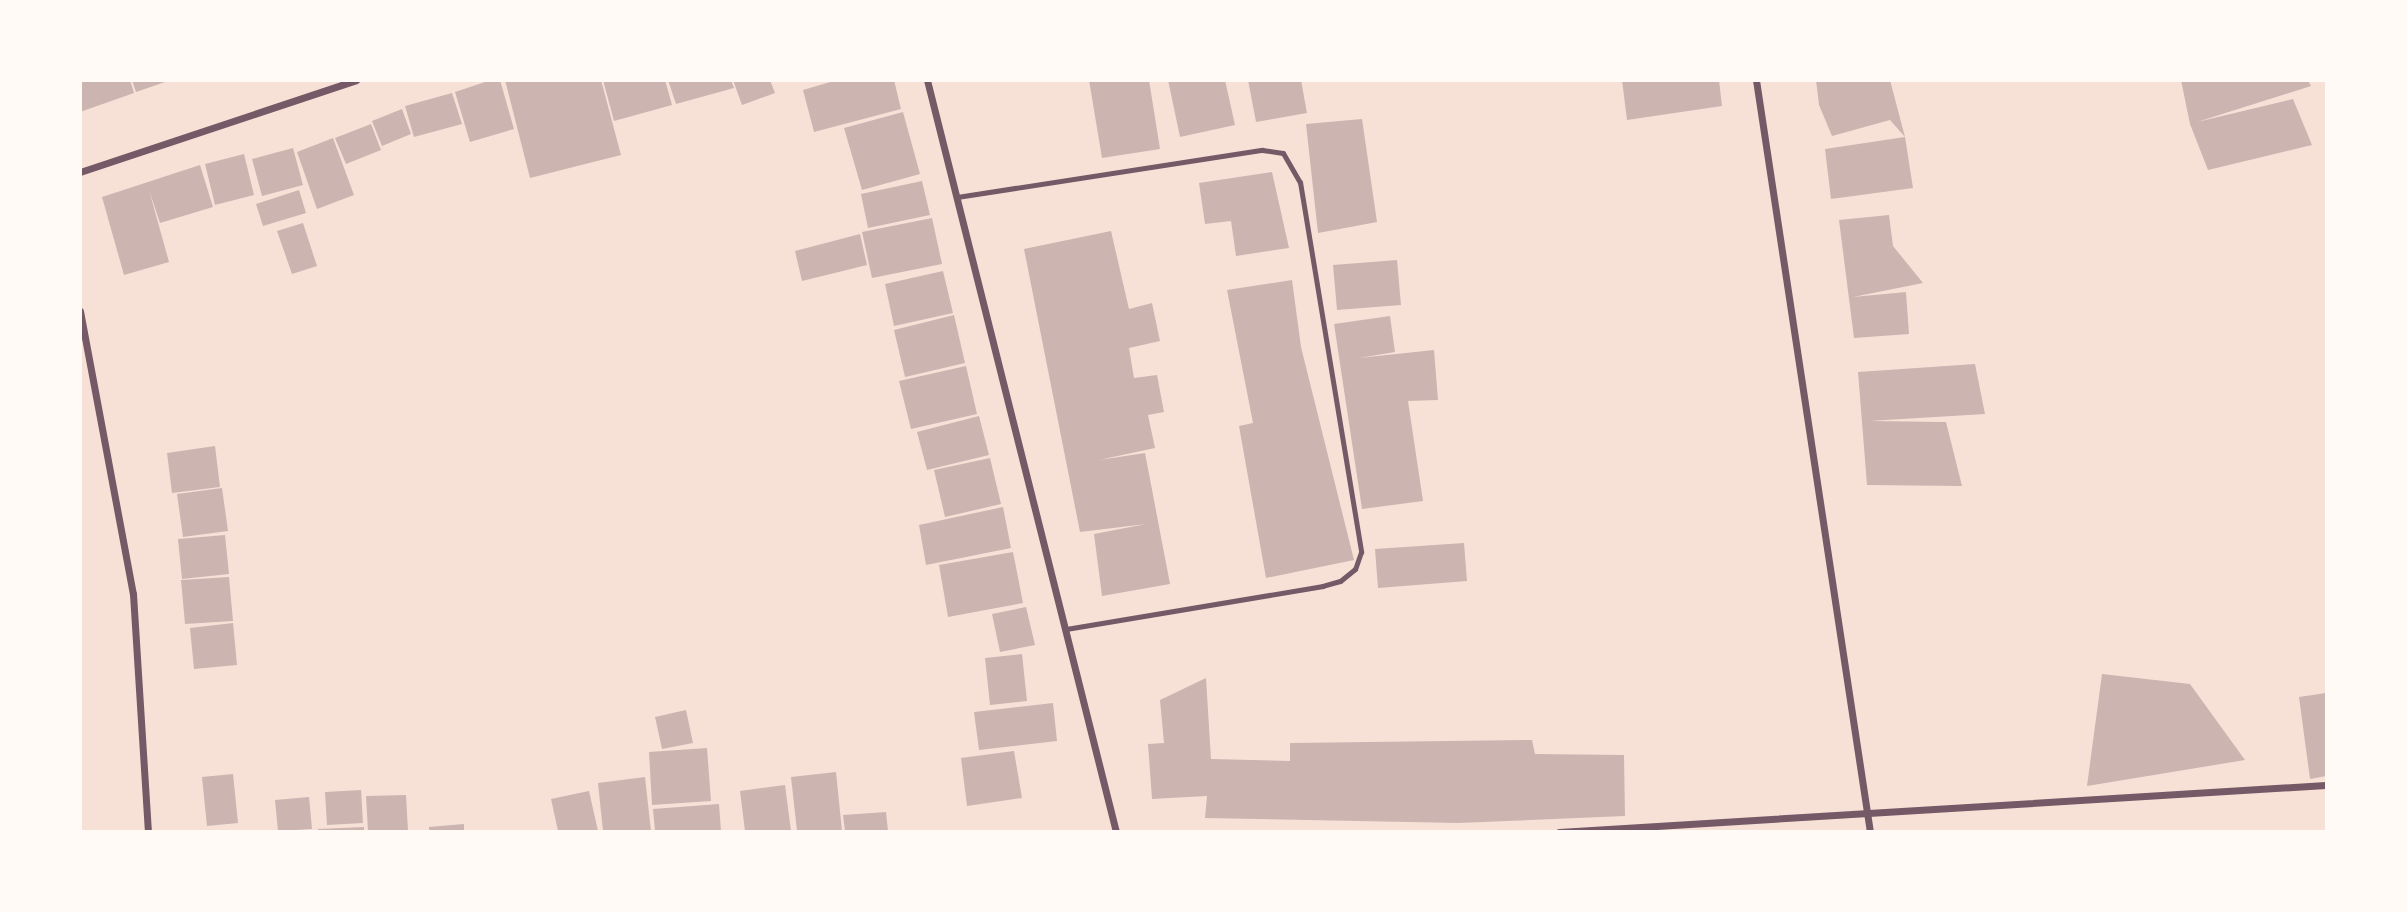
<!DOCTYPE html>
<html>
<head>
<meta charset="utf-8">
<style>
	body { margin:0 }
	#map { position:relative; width:2407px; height:912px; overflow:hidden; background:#f7e1d7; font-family:Quicksand,sans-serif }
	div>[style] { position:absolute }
	.building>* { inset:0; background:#ccb4b1 }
	.service>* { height:5px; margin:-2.5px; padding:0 2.5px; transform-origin:2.5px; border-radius:2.5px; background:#755966 }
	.minor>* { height:7px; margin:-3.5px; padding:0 3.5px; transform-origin:3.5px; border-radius:3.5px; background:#755966 }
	span { translate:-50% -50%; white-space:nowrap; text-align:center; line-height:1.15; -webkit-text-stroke:7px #fffaf5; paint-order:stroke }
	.frame { position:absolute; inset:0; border:82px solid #fffaf5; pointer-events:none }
</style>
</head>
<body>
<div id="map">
	<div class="building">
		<div style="clip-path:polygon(80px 80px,130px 80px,134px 93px,80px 112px)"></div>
		<div style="clip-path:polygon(132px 80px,168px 80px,168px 81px,136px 92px)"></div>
		<div style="clip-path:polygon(491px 80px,500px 80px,514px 129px,470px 142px,455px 92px)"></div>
		<div style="clip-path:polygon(505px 80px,601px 80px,621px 155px,530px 178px)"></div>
		<div style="clip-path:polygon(603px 80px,665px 80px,672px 105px,614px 121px)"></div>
		<div style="clip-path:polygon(668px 80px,731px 80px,734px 88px,676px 104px)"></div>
		<div style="clip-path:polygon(733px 80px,770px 80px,775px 93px,742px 105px)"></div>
		<div style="clip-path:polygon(837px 80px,894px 80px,901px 109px,814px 132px,803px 90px)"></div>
		<div style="clip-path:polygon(1089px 80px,1149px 80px,1160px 149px,1102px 158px)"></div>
		<div style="clip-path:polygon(1168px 80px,1225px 80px,1235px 125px,1180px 137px)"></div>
		<div style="clip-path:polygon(1248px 80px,1301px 80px,1307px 113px,1256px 122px)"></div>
		<div style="clip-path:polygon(1622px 80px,1719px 80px,1722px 106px,1627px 120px)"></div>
		<div style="clip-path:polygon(1816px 80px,1890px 80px,1905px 137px,1890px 120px,1832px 136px,1819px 105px)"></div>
		<div style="clip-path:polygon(2181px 80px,2308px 80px,2311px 86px,2197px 122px,2293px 99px,2312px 145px,2208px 170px,2190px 124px)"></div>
		<div style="clip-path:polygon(452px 93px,462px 124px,414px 137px,405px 106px)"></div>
		<div style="clip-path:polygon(402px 109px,411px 134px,382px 146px,372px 121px)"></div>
		<div style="clip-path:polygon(903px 112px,920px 174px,862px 190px,844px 128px)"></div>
		<div style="clip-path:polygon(1362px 119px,1377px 222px,1318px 233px,1306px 124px)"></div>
		<div style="clip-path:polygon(371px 124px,381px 150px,346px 164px,335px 138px)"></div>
		<div style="clip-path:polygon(1905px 137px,1913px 188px,1831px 199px,1825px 149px)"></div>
		<div style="clip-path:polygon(333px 138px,354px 195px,317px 209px,297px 152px)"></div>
		<div style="clip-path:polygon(293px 148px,303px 185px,262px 196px,252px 159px)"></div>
		<div style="clip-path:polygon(244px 154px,254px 195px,215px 205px,205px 164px)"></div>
		<div style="clip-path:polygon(200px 165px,213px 207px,160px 223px,149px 190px,169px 262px,124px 275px,102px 197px)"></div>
		<div style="clip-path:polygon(1272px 172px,1289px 248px,1236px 256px,1231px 221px,1205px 224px,1199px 183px)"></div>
		<div style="clip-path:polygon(922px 181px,930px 215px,868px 228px,861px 194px)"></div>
		<div style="clip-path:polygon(299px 190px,306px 213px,263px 226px,256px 204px)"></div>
		<div style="clip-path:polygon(1889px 215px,1893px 246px,1923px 283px,1853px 297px,1906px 292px,1909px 334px,1854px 338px,1839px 220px)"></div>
		<div style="clip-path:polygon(932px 218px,942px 264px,872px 278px,862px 232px)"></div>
		<div style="clip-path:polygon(303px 223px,317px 266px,292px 274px,277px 231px)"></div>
		<div style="clip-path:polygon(1111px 231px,1129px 309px,1152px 303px,1160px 341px,1129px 348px,1134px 378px,1157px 375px,1164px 412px,1148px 415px,1155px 448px,1099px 460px,1145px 453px,1170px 584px,1102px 596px,1094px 534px,1146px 524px,1080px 532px,1024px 249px)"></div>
		<div style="clip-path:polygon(860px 234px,867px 265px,802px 281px,795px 251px)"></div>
		<div style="clip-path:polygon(1397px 260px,1401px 305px,1337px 310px,1333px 265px)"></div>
		<div style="clip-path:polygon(943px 271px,953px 313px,894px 326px,885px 284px)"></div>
		<div style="clip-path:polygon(1292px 280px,1301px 347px,1354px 560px,1266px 578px,1239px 426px,1253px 423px,1227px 290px)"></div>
		<div style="clip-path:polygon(954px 315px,965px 363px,905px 377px,894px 330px)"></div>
		<div style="clip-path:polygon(1390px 316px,1395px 352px,1359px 358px,1434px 350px,1438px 400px,1408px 401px,1423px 501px,1362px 509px,1334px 324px)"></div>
		<div style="clip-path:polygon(1975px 364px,1985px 414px,1869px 421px,1946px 422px,1962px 486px,1867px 485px,1858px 372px)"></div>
		<div style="clip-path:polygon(966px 366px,977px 414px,911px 429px,899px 381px)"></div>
		<div style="clip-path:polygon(979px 416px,989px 455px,927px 470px,917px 432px)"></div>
		<div style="clip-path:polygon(215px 446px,220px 487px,172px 493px,167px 453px)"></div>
		<div style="clip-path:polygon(990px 458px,1001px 504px,945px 517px,934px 470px)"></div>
		<div style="clip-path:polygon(222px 488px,228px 531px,183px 537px,177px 494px)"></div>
		<div style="clip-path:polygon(1003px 507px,1011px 548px,926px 565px,919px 525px)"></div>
		<div style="clip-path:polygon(225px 535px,229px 574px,182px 579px,178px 539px)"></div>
		<div style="clip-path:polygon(1464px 543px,1467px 581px,1378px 588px,1375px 549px)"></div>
		<div style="clip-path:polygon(1013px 552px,1023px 603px,948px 617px,939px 565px)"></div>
		<div style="clip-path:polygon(229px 577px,233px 621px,185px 624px,181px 580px)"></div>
		<div style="clip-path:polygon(1026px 607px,1035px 645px,1000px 652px,992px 614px)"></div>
		<div style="clip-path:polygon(233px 623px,237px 665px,194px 669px,190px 628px)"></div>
		<div style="clip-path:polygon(1022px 654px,1027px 701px,990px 705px,985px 658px)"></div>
		<div style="clip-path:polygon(2102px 674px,2190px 684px,2245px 760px,2087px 786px)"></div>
		<div style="clip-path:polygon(1206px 678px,1211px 759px,1290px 761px,1290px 743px,1532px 740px,1535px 754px,1624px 755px,1625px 816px,1458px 823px,1205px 818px,1207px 796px,1152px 799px,1148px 744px,1164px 743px,1160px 700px)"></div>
		<div style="clip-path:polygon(2326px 693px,2326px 776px,2310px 779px,2299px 697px)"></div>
		<div style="clip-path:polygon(1053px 703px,1057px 741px,979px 750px,974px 712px)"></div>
		<div style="clip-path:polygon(686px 710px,693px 743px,662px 749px,655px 717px)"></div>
		<div style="clip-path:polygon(707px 748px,711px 801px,652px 805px,649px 752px)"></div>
		<div style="clip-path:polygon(1014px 751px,1022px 798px,967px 806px,961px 758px)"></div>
		<div style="clip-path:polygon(836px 772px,842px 831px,797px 831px,791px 777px)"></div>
		<div style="clip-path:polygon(233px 774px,238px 823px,207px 826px,202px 777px)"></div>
		<div style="clip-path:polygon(645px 777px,651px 831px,603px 831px,598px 783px)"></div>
		<div style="clip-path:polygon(785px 785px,791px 831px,745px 831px,740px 791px)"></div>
		<div style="clip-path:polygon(361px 790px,363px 823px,327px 825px,325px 792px)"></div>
		<div style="clip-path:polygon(589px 791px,598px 831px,558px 831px,551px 799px)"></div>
		<div style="clip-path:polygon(406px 795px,408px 831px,368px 831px,366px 796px)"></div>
		<div style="clip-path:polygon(309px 797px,312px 829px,278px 831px,275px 800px)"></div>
		<div style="clip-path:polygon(719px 804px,721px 831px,655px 831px,653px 809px)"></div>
		<div style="clip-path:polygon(886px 812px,888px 831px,845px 831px,843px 815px)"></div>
		<div style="clip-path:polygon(464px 824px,464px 831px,429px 831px,429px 827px)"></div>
		<div style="clip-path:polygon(364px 827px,364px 831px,318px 831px,318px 829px)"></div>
	</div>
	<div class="service">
		<div style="left:957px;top:197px;width:309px;rotate:-8.8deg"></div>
		<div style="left:1262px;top:150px;width:21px;rotate:8deg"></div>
		<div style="left:1283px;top:153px;width:34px;rotate:60deg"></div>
		<div style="left:1300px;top:182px;width:375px;rotate:80.6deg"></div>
		<div style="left:1361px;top:552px;width:18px;rotate:109deg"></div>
		<div style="left:1355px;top:569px;width:19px;rotate:141deg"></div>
		<div style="left:1340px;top:581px;width:18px;rotate:164deg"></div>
		<div style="left:1323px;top:586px;width:262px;rotate:170.5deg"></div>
	</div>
	<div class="minor">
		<div style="left:927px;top:80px;width:775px;rotate:75.89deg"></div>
		<div style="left:1756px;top:80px;width:761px;rotate:81.38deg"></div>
		<div style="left:80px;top:172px;width:291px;rotate:-18.4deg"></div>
		<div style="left:80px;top:311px;width:288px;rotate:79.4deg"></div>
		<div style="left:133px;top:594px;width:238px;rotate:86.4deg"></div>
		<div style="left:1559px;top:832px;width:768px;rotate:-3.51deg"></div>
	</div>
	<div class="frame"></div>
</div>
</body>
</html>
